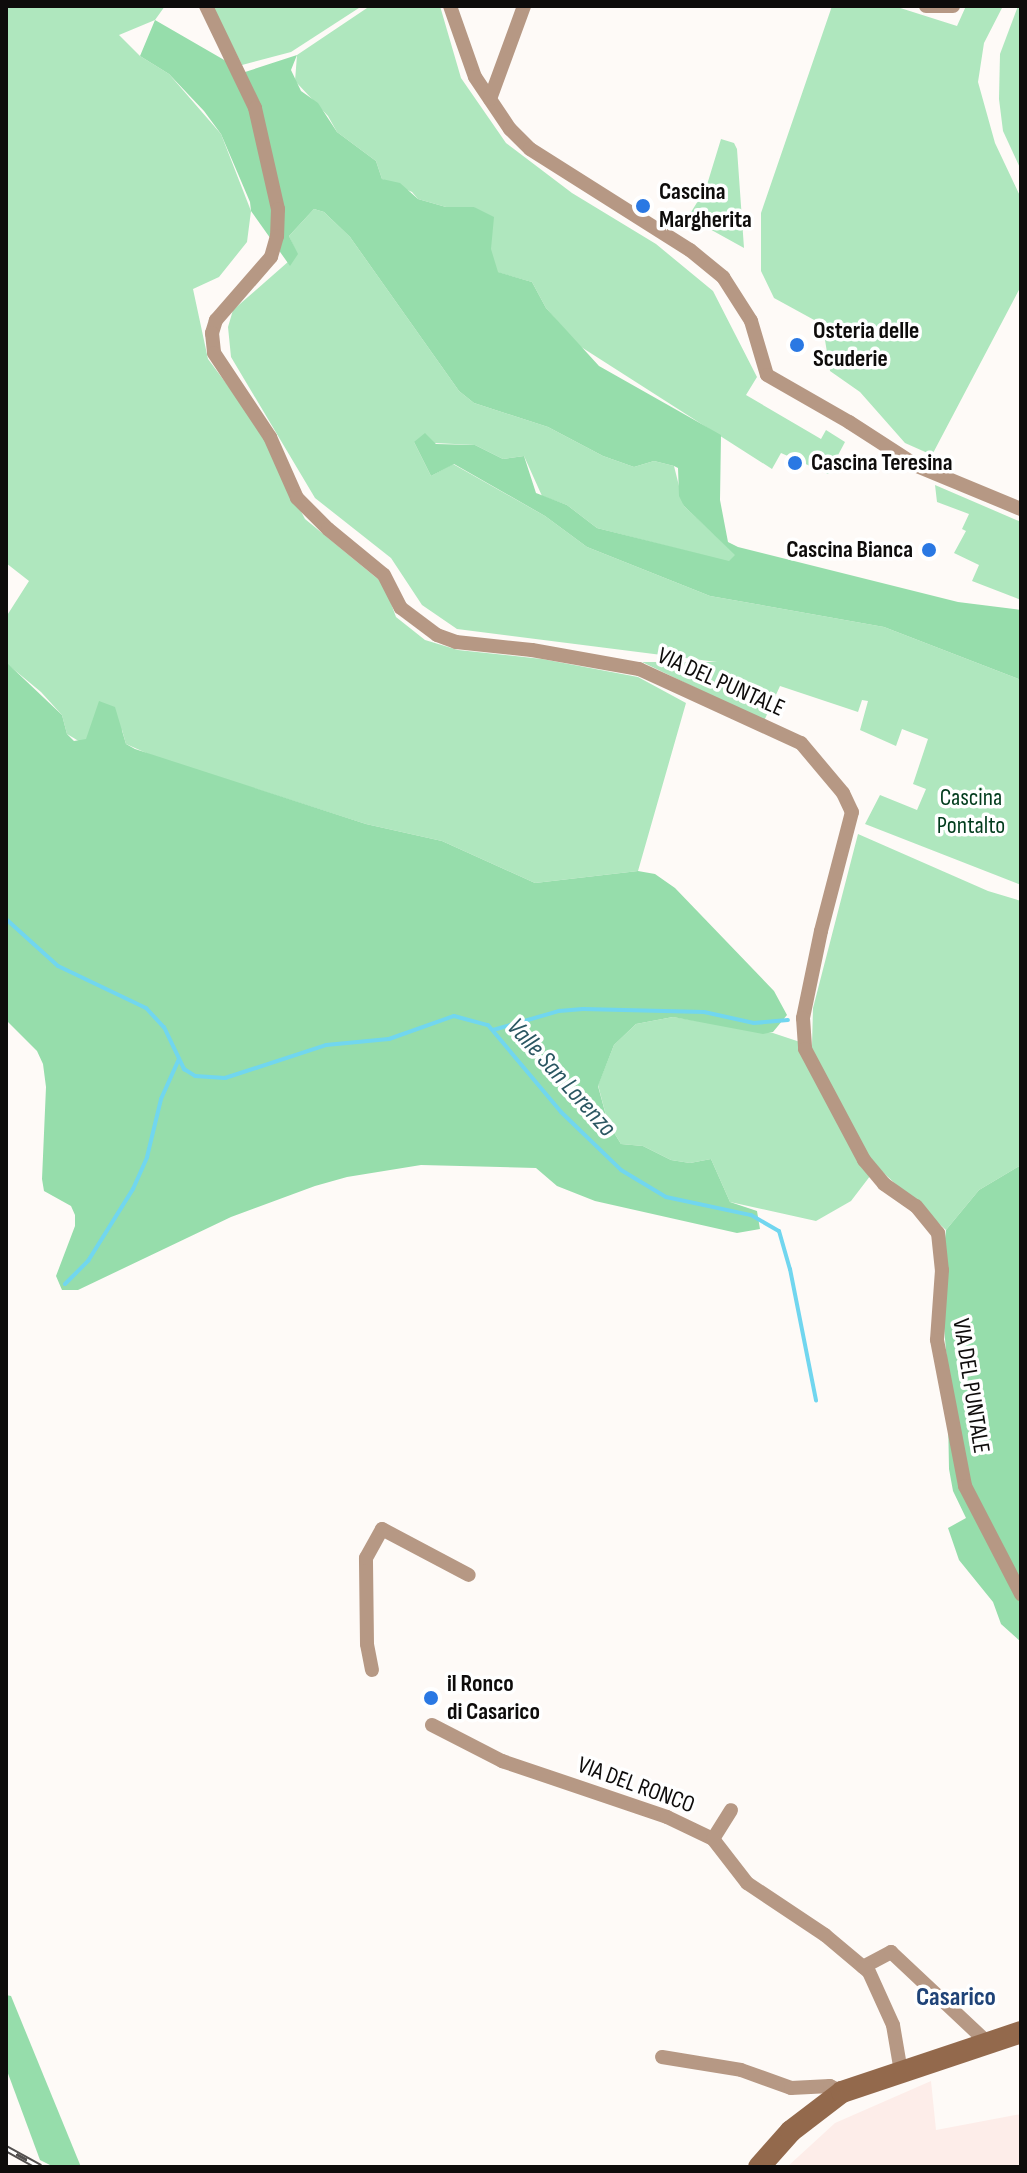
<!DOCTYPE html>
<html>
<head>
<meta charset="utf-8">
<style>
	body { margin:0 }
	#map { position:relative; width:1027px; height:2173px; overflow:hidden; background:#fefaf7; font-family:"Sofia Sans Condensed",sans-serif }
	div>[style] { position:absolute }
	.industrial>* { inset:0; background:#fdede9 }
	.green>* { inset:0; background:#afe7be }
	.forest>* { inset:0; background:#96ddab }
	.stream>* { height:4px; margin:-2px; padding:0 2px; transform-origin:2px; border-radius:2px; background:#71d6ef }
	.street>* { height:14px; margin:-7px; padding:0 7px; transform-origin:7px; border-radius:7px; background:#b69884 }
	.secondary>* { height:22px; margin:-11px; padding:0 11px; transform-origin:11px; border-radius:11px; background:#93694c }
	.rail>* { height:7px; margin-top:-3.5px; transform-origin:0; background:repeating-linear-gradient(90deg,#fff 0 12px,#53504f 0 24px); box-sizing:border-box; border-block:2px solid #53504f }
	.dots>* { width:22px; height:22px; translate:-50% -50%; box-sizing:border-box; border:4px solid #fff; border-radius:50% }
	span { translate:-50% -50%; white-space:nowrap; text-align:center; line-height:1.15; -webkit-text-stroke:7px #fff; paint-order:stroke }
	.poi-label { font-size:24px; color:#0e0c0b; font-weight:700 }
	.left { translate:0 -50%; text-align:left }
	.right { translate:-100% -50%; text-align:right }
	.street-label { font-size:24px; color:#0e0c0b }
	.park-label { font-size:24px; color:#013b1c }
	.water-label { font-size:26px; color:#2b5762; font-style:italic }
	.neighbourhood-label { font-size:26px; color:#1f4378; font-weight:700 }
	.frame { position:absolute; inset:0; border:8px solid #0e0c0b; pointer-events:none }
</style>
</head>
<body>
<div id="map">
	<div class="industrial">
		<div style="clip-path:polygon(931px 2081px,936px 2130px,1021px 2114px,1021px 2167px,787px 2167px,835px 2123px)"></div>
	</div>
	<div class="green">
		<div style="clip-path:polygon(6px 6px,165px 6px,155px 20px,119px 35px,140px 56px,169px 74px,221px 134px,251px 211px,247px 242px,219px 277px,193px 289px,208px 359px,255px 422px,305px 519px,384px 584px,396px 617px,425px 640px,458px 650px,542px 659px,638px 677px,686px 703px,638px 871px,535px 883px,442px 841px,366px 824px,153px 756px,126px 744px,122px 730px,95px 735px,82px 743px,67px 734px,62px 715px,41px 692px,6px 663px,6px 617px,29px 581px,6px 563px)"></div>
		<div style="clip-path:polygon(212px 6px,362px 6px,291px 52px,242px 65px)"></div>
		<div style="clip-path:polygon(370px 6px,440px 6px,461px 78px,506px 143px,572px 193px,656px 244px,713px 291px,757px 377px,746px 395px,821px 439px,826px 430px,845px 442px,828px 474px,781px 453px,772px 469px,578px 345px,546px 308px,532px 282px,497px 272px,474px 207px,446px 207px,418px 199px,412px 192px,382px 179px,376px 161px,337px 132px,328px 116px,295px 81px,297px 55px)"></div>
		<div style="clip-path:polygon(832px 6px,894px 6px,957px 26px,966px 6px,1003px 6px,984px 43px,978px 82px,995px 143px,1021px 198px,1021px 286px,932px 455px,905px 443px,860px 392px,830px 371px,825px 340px,816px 321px,774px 298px,761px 271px,761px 213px)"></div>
		<div style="clip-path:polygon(1018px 6px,1021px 6px,1021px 170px,1003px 131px,999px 99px,1000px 54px)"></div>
		<div style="clip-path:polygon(721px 139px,734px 143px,737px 149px,744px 248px,688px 217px,706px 188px)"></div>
		<div style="clip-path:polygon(314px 209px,324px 212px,350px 237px,459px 391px,474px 403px,548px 427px,603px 456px,634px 467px,654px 461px,674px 466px,684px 506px,736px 555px,729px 562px,597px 528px,567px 505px,542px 496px,524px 456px,503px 459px,475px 445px,414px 442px,431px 476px,453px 464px,545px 516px,587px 547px,710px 596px,884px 627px,1021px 680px,1021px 885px,865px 824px,880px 795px,917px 810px,926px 789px,913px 784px,928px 739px,902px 729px,896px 746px,860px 730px,868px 701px,862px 700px,858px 712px,780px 686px,764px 721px,642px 662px,717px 662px,457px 629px,422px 605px,391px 558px,315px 498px,231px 357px,228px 327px,233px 310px,297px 254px,289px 236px)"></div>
		<div style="clip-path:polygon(935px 485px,1021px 522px,1021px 600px,972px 581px,979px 565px,954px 553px,966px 531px,962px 529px,969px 514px,937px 502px)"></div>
		<div style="clip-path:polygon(858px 834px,988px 891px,1021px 901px,1021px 1165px,979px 1190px,946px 1230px,877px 1167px,851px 1201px,816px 1221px,730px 1202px,711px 1159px,690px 1163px,671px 1160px,643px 1146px,621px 1144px,608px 1123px,598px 1085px,614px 1045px,636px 1024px,673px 1017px,773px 1033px,812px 1046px,813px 1008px)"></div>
	</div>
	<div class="forest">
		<div style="clip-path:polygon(155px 20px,245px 72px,297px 55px,291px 70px,301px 91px,318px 103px,337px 132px,376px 161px,382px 179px,400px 183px,418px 199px,446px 207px,474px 207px,494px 217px,491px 249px,498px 272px,532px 282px,546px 308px,599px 366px,721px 435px,720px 500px,728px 542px,738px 547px,958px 602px,1021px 610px,1021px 680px,884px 627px,710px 596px,587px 547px,545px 516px,454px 464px,431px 476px,414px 442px,425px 433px,436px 444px,475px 445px,503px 459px,524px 456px,536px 493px,567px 505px,597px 528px,729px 561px,735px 555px,684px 506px,679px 496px,678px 468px,674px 466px,654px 461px,634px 467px,603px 456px,548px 427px,474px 403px,459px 391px,350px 237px,324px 212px,314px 209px,289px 236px,298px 254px,290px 266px,251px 211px,250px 202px,221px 134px,204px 111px,169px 74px,140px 56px)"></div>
		<div style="clip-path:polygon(6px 662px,62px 715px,67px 734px,74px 741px,86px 739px,99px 701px,115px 707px,126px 744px,135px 749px,366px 824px,442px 841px,535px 883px,638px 871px,655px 874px,675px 888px,774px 991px,787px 1015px,773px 1032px,763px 1034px,673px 1017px,636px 1024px,614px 1045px,598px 1086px,608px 1123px,621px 1144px,643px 1146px,671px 1160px,690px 1163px,711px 1159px,730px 1202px,757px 1211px,760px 1229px,737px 1233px,595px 1201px,557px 1186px,536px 1168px,421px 1165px,347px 1177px,315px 1186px,231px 1217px,78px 1290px,62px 1290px,56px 1276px,75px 1226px,75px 1215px,71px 1206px,44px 1191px,42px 1179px,46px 1087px,43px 1064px,37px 1051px,6px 1020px)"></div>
		<div style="clip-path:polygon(1021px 1165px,1021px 1642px,1001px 1624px,993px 1602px,959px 1560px,948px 1528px,966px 1518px,953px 1491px,949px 1469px,947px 1362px,940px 1281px,946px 1230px,979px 1190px)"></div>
		<div style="clip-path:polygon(6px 1995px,11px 1996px,81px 2167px,54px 2167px,40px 2160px,6px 2068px)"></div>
	</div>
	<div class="stream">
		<div style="left:6px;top:919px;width:70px;rotate:42.1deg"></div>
		<div style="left:58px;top:966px;width:98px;rotate:25.5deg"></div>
		<div style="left:146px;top:1008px;width:26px;rotate:47deg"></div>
		<div style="left:164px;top:1027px;width:47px;rotate:64.5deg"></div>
		<div style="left:184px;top:1069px;width:13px;rotate:32deg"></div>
		<div style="left:195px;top:1076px;width:30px;rotate:4deg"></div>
		<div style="left:225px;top:1078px;width:106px;rotate:-18.1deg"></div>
		<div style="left:326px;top:1045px;width:63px;rotate:-5.4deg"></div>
		<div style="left:389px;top:1039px;width:69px;rotate:-19.5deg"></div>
		<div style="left:454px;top:1016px;width:35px;rotate:15deg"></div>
		<div style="left:488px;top:1025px;width:114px;rotate:50deg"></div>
		<div style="left:561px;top:1112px;width:83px;rotate:44deg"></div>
		<div style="left:621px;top:1170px;width:52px;rotate:31deg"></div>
		<div style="left:666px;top:1197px;width:87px;rotate:12deg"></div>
		<div style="left:751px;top:1215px;width:32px;rotate:30deg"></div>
		<div style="left:779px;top:1231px;width:40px;rotate:74deg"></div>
		<div style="left:790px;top:1269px;width:134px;rotate:78.8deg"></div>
		<div style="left:493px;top:1030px;width:69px;rotate:-16.1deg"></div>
		<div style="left:559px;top:1011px;width:24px;rotate:-5deg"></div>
		<div style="left:583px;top:1009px;width:121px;rotate:1.4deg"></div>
		<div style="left:704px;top:1012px;width:51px;rotate:12.4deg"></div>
		<div style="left:754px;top:1023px;width:34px;rotate:-5deg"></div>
		<div style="left:65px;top:1284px;width:33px;rotate:-45deg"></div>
		<div style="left:88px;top:1261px;width:85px;rotate:-58deg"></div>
		<div style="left:133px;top:1189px;width:35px;rotate:-66deg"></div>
		<div style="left:147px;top:1157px;width:60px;rotate:-76.4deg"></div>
		<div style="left:161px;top:1099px;width:44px;rotate:-65.8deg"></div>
	</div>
	<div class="street">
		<div style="left:206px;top:6px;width:113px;rotate:64.3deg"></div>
		<div style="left:255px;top:108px;width:104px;rotate:77.2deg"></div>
		<div style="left:278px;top:209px;width:27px;rotate:92deg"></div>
		<div style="left:277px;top:236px;width:22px;rotate:106deg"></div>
		<div style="left:271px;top:257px;width:84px;rotate:131.1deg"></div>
		<div style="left:216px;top:320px;width:14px;rotate:107deg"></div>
		<div style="left:212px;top:333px;width:20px;rotate:84deg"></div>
		<div style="left:214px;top:353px;width:101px;rotate:56.3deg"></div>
		<div style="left:270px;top:437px;width:67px;rotate:66.1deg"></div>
		<div style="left:297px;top:498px;width:44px;rotate:45deg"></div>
		<div style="left:328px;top:529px;width:72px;rotate:39.4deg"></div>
		<div style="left:384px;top:575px;width:37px;rotate:63deg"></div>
		<div style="left:401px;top:608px;width:45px;rotate:36.9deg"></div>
		<div style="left:437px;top:635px;width:20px;rotate:20deg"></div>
		<div style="left:456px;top:642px;width:76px;rotate:6deg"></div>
		<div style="left:532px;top:650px;width:109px;rotate:10.1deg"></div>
		<div style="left:639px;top:669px;width:178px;rotate:24.6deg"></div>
		<div style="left:801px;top:743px;width:65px;rotate:50deg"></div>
		<div style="left:843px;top:793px;width:21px;rotate:65deg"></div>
		<div style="left:852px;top:812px;width:123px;rotate:104.6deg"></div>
		<div style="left:821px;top:931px;width:89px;rotate:101.7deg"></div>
		<div style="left:803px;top:1018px;width:31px;rotate:86deg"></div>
		<div style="left:805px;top:1049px;width:126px;rotate:62deg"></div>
		<div style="left:864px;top:1160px;width:31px;rotate:50deg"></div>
		<div style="left:884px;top:1184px;width:39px;rotate:35deg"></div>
		<div style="left:916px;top:1206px;width:35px;rotate:51deg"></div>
		<div style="left:938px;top:1233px;width:37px;rotate:84deg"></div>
		<div style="left:942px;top:1270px;width:70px;rotate:94.1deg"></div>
		<div style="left:937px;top:1340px;width:149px;rotate:79.1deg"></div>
		<div style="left:965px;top:1486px;width:122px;rotate:62.6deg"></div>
		<div style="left:450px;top:6px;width:75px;rotate:70.6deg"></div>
		<div style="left:475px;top:77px;width:63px;rotate:56.1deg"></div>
		<div style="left:510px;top:129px;width:28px;rotate:45deg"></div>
		<div style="left:530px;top:149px;width:189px;rotate:32.3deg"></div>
		<div style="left:690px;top:250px;width:43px;rotate:39.3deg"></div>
		<div style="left:723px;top:277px;width:52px;rotate:57.5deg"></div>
		<div style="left:751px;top:321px;width:56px;rotate:73.5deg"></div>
		<div style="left:767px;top:375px;width:95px;rotate:29.8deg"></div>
		<div style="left:849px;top:422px;width:81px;rotate:32.9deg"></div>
		<div style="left:917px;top:466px;width:113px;rotate:22.5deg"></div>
		<div style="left:926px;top:6px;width:27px"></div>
		<div style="left:490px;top:99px;width:99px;rotate:-69.9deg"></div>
		<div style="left:372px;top:1670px;width:26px;rotate:-101deg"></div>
		<div style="left:367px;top:1644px;width:86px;rotate:-90.7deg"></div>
		<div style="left:366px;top:1558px;width:33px;rotate:-61deg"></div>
		<div style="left:382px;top:1529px;width:98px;rotate:27.9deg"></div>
		<div style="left:432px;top:1725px;width:79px;rotate:27.2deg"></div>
		<div style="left:502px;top:1761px;width:174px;rotate:18.7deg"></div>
		<div style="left:667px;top:1817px;width:51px;rotate:25.6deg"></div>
		<div style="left:713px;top:1839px;width:56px;rotate:52.3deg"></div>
		<div style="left:747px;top:1883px;width:94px;rotate:33.7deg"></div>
		<div style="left:825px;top:1935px;width:57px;rotate:40.1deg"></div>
		<div style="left:869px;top:1972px;width:58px;rotate:65.6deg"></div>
		<div style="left:893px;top:2025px;width:48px;rotate:80.3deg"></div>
		<div style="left:713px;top:1839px;width:34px;rotate:-58deg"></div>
		<div style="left:863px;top:1967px;width:32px;rotate:-28deg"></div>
		<div style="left:891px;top:1952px;width:132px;rotate:43.2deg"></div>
		<div style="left:662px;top:2057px;width:80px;rotate:9.3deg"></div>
		<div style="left:741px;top:2070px;width:53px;rotate:19.8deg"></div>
		<div style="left:791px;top:2088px;width:39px;rotate:-3deg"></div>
		<div style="left:830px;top:2086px;width:13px;rotate:27deg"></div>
	</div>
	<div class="secondary">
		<div style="left:759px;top:2167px;width:48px;rotate:-48.4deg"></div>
		<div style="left:791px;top:2131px;width:64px;rotate:-37.4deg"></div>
		<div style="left:842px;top:2092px;width:189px;rotate:-18.5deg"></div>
	</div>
	<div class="rail">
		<div style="left:6px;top:2148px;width:39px;rotate:29deg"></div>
	</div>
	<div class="dots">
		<div style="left:643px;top:206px;background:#2a78e3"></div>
		<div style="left:797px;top:345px;background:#2a78e3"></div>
		<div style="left:795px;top:463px;background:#2a78e3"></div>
		<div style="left:929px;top:550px;background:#2a78e3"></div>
		<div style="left:431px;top:1698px;background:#2a78e3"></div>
	</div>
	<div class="poi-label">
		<span class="left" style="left:659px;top:206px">Cascina<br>Margherita</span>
		<span class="left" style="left:813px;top:345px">Osteria delle<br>Scuderie</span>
		<span class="left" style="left:811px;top:463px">Cascina Teresina</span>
		<span class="right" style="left:913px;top:550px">Cascina Bianca</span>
		<span class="left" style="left:447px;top:1698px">il Ronco<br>di Casarico</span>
	</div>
	<div class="street-label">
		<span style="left:721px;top:682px;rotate:24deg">VIA DEL PUNTALE</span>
		<span style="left:971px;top:1386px;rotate:81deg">VIA DEL PUNTALE</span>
		<span style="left:636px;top:1785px;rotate:20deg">VIA DEL RONCO</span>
	</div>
	<div class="park-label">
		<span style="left:971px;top:812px">Cascina<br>Pontalto</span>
	</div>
	<div class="water-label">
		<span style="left:561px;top:1078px;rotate:48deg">Valle San Lorenzo</span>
	</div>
	<div class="neighbourhood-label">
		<span style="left:956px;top:1998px">Casarico</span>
	</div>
	<div class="frame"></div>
</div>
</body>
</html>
